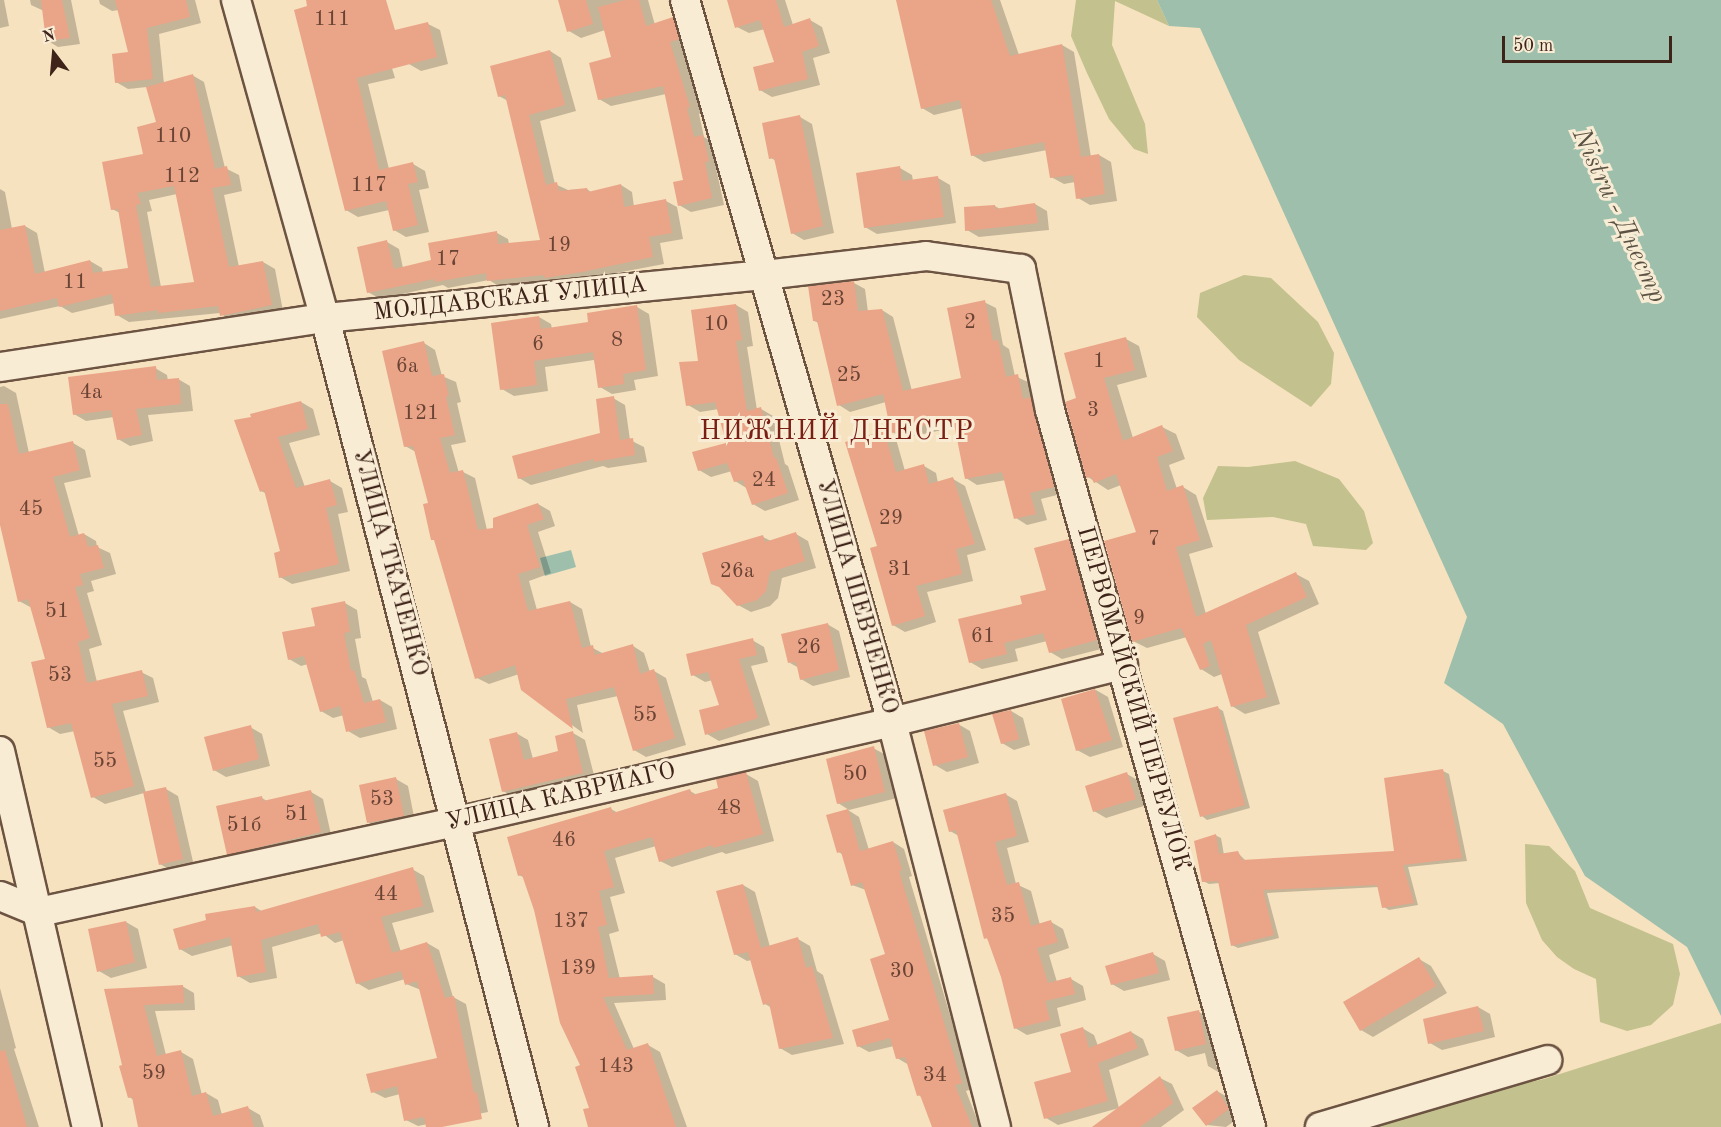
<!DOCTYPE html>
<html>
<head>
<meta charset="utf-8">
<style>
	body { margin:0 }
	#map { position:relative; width:1721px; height:1127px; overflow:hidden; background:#f6e2bf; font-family:"Old Standard TT",serif }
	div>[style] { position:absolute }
	.green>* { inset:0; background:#c3c18d }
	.water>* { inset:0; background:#9ebfac }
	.shadow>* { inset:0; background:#0003 }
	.building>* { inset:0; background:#eaa488 }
	.roads { filter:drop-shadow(2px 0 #6c5342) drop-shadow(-2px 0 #6c5342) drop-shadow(0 2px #6c5342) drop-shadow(0 -2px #6c5342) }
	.minor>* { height:28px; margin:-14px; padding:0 14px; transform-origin:14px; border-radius:14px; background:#f9ecd5 }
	span { translate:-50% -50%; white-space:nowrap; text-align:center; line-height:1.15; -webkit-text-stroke:6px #f9ecd5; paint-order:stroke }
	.number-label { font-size:21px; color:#694334 }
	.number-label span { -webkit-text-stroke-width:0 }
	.street-label { font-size:24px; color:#3e2318 }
	.water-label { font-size:26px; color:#5b5244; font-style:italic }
	.quarter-label { font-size:27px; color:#7a1f14; letter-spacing:1.5px }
	.north { position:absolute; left:24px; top:24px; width:60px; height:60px; -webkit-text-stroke:4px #f9ecd5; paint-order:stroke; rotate:344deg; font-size:16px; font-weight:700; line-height:24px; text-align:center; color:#3e2318 }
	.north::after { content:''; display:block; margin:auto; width:21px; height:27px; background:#3e2318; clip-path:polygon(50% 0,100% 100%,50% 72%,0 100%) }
	.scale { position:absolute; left:1502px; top:36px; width:170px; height:27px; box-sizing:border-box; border:3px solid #3e2318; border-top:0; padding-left:8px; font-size:18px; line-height:21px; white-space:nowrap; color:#3e2318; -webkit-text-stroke:4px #f9ecd5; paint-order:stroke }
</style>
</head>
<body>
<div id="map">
	<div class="green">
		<div style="clip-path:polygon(1076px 0,1157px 0,1169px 26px,1115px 1px,1112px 45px,1145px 124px,1148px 154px,1134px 149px,1109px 119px,1087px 73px,1071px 36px)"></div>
		<div style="clip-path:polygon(1244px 275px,1271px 278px,1318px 322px,1334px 353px,1331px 384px,1311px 407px,1239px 360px,1197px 317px,1200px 293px)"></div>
		<div style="clip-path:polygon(1295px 461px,1339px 479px,1364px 511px,1373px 543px,1366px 550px,1313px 546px,1306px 524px,1273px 517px,1207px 520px,1203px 498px,1218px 466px,1248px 467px)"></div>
		<div style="clip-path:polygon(1525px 844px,1549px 846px,1575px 871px,1590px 908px,1673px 944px,1680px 974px,1673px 1005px,1651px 1025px,1627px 1031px,1600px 1022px,1596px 979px,1574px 969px,1557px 957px,1542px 940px,1526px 903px)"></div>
		<div style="clip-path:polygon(1721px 1023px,1721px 1127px,1348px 1127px,1386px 1115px,1544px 1079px)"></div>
	</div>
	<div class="water">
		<div style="clip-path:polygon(1157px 0,1721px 0,1721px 1016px,1687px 947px,1585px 876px,1503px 724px,1444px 683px,1467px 617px,1200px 28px,1169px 26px)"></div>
		<div style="clip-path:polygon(571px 550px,576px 567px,545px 576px,540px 558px)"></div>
	</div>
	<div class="shadow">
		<div style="clip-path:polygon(0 0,4px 0,9px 26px,0 28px)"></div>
		<div style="clip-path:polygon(30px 0,71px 0,80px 44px,58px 47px,48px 41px,44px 11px,31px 5px)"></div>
		<div style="clip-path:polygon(evenodd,99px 0,195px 0,201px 23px,159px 34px,164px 84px,192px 75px,204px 82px,225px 168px,239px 175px,242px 191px,224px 195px,239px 267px,263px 262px,275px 269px,283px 311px,233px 322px,220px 313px,129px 322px,117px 315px,115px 303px,72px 313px,60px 306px,0 319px,0 189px,5px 192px,12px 229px,25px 226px,37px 233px,45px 273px,90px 261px,102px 268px,103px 273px,130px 269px,120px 213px,112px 209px,145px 155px,158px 123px,147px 87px,128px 89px,116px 82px,130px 54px,119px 10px,112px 11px,100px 4px,99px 0,177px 194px,196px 283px,161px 287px,147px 212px,152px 211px,149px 200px,177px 194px)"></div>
		<div style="clip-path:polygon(307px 0,371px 0,395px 78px,368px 84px,389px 169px,413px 164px,425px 171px,429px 188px,419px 190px,429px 232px,406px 237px,394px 230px,389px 210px,358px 217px,346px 210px)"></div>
		<div style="clip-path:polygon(559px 0,648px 0,655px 25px,673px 19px,685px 26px,690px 46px,682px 48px,701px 113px,699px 114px,704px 137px,715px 144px,720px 167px,716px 168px,724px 205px,691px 212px,679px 205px,685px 181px,666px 94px,611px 106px,599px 99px,613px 59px,605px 30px,581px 38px,569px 31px)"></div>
		<div style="clip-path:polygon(729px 0,785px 0,793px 25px,810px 20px,822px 27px,830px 53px,813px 58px,820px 85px,772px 97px,760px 90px,776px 63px,765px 29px,749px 33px,737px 27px)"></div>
		<div style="clip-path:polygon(901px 0,1000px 0,1019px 55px,1062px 45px,1074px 52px,1091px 157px,1099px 155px,1111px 162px,1117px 201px,1090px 205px,1078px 198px,1075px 182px,1064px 184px,1051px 177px,1047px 150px,984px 162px,972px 155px,963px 108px,934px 115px,922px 108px)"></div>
		<div style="clip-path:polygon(428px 24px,440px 30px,448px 64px,421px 71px,409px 64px)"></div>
		<div style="clip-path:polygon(550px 51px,561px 58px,576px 111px,540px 121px,555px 184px,568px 190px,587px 189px,592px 193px,621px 185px,632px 192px,634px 207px,666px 201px,677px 207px,683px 239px,660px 243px,664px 264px,558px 284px,553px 281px,500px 287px,489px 280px,448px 288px,443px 285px,380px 299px,368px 292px,387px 242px,399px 249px,403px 268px,433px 262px,497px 233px,508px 239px,509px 244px,542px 241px,508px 101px,499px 96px)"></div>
		<div style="clip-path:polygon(800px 117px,812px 124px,834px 233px,804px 240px,792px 233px,776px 161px,771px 158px)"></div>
		<div style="clip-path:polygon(900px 168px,912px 175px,913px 181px,938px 178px,950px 185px,956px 223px,877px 234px,865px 227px)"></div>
		<div style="clip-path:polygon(1035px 204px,1047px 211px,1049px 230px,979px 237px,967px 230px,995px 206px,1000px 209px)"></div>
		<div style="clip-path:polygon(854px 283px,865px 289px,868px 312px,882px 310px,893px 317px,912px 391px,963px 380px,984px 302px,996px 308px,1003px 345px,1009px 349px,1015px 376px,1030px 383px,1033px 400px,1042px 405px,1065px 493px,1041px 499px,1047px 520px,1027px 525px,1016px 518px,1006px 480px,977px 485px,966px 478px,957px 427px,904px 438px,892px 432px,886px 402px,850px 412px,839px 405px,819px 323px,814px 321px)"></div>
		<div style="clip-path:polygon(736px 305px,748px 312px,753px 346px,747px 347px,757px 410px,761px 409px,773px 416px,785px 464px,788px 466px,799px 500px,765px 511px,753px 504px,748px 489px,735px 481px,732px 471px,711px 477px,699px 470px,728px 444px,719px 409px,700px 412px,688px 405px,699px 363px,692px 311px)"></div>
		<div style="clip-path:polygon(637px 307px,649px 314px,658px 376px,634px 380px,636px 390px,612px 394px,600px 387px,594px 360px,545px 367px,548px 391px,514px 396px,502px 389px,539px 317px,551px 324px,552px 329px,590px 324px)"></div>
		<div style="clip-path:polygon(1126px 339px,1139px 346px,1147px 377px,1117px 385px,1133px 438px,1162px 427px,1176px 434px,1185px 459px,1169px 465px,1177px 489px,1183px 487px,1196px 495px,1213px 547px,1189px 554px,1206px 614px,1296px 574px,1309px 581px,1319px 604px,1258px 632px,1280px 704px,1245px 714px,1232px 706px,1222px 674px,1214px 677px,1201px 669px,1187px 637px,1147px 648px,1133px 641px,1138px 533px,1121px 485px,1108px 490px,1088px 477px,1078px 399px)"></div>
		<div style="clip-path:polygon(424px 343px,435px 350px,442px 376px,456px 382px,461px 402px,457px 403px,466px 442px,451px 445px,459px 473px,463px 472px,475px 478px,487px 530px,495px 529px,538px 504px,550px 511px,555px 526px,538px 532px,551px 573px,529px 581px,537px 610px,570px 602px,582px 609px,591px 647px,604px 654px,633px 646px,644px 653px,650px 672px,654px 671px,666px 678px,686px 745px,646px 757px,634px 750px,618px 696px,577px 705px,583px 733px,522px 689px,519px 674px,489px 684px,477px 678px,436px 541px,433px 539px,430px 504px,416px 452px,405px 446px)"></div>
		<div style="clip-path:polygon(155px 368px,167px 375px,168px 381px,178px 379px,190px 386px,193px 411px,148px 415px,153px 441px,130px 446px,118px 439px,114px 417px,86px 421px,74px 414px)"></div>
		<div style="clip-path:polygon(4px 386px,16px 393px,29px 453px,73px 443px,85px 450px,91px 477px,64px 483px,79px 536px,84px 534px,96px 541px,97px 547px,110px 553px,116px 574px,91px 581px,94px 591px,87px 593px,102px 645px,89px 649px,97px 682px,141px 672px,153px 678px,159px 702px,123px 711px,146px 793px,166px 789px,178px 796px,194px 866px,172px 871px,160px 864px,144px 793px,105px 804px,93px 797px,75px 731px,60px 734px,48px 727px,47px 660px,32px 608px,19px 601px,0 520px,0 387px)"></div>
		<div style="clip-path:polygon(613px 398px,625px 405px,630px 440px,644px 447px,647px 462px,608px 468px,603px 466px,531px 485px,519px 478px,602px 434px)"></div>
		<div style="clip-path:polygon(301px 402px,313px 409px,320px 435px,289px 443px,305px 487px,330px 481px,342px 488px,348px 512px,338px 514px,350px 571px,292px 584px,280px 577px,282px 553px,267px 494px,261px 491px,253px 419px)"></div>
		<div style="clip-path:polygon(884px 433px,896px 439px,905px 471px,924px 466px,936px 473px,938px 483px,953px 479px,965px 486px,986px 550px,967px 555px,973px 581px,927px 592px,936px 622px,905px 632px,893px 625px,879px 548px)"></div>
		<div style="clip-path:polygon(796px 534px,808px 541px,816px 568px,782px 578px,778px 598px,770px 606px,751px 612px,738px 605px,763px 537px,771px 541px)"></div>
		<div style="clip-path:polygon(1069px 540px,1081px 547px,1109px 647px,1062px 659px,1050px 652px,1047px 641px,1015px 649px,1018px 661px,982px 669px,970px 662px,1024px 605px,1047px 591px)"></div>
		<div style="clip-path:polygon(345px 603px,357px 610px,361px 638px,355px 639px,362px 677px,366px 679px,373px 702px,380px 700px,392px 707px,397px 729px,360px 738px,348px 731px,344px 715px,333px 718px,321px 711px,308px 664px,301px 666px,289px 659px,317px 627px)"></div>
		<div style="clip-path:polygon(827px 624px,839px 631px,850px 677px,813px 686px,801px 679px,799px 668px,790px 663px)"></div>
		<div style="clip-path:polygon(752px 640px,764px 647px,768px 662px,751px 666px,770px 725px,719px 741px,707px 734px,721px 706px,713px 680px,705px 682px,693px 675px)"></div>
		<div style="clip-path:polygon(1096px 690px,1108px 697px,1123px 747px,1090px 757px,1077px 750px,1063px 700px)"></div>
		<div style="clip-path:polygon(1218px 708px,1223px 711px,1250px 808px,1207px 820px,1202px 816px)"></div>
		<div style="clip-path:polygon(1011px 711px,1023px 718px,1030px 745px,1014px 750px,1002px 743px)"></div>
		<div style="clip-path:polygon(958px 724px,970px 731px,979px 763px,947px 772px,935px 765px)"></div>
		<div style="clip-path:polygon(250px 727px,262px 734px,270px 766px,226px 777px,214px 770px)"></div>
		<div style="clip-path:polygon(516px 733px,528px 740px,533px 759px,560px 752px,573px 733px,585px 740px,595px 779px,515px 798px,503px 791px)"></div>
		<div style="clip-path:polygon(873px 748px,886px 755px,897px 798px,849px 810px,838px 803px)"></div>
		<div style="clip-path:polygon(1443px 771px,1449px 774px,1467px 861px,1408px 867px,1418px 905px,1389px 910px,1384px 907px,1379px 887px,1267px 893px,1279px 938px,1238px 948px,1232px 945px,1220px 883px,1209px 884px,1203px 881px,1215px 835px,1221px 838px,1224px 855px,1237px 852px,1246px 861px,1395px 853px)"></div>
		<div style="clip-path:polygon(746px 774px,758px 781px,774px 841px,726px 854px,722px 852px,672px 867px,660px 861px,656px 846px,615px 858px,625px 893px,610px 897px,619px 931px,609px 934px,620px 979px,653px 977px,665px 984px,666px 1000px,614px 1003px,634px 1049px,648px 1045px,660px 1052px,687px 1127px,590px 1127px,590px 1109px,582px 1066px,525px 878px,519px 875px,611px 809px,618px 813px,690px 791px,697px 795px,720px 789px)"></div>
		<div style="clip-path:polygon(1127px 774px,1139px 781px,1147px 805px,1106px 818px,1094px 811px)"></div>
		<div style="clip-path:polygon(396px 779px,408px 786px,415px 822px,380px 829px,368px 822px)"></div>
		<div style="clip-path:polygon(311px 792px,323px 799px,332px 839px,240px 861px,228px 854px,262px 798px,267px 801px)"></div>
		<div style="clip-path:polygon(1005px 794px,1017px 801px,1029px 842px,1007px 848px,1016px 884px,1031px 891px,1040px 925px,1051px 922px,1063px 929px,1069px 948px,1049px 955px,1057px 982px,1071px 979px,1083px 986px,1086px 1000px,1057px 1008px,1061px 1026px,1027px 1035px,1015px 1028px,1002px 976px,989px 940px,986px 938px,959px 836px,950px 831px)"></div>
		<div style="clip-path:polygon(848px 810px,859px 817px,869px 850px,893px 842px,904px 849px,912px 876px,909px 877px,972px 1089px,966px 1091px,980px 1127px,934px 1127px,922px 1097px,918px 1095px,909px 1065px,897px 1058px,894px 1046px,869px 1052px,858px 1046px,890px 1021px,886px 955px,866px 890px,852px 885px,843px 855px,839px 852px)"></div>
		<div style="clip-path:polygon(412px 869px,424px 876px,434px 912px,392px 923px,401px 952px,427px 943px,439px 950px,453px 997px,466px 1004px,488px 1112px,418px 1126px,406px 1120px,400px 1094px,385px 1098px,373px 1092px,439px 1059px,421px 990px,406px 984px,405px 979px,369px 990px,357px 983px,344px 940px,335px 943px,322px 933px,272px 947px,277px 978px,250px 983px,238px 976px,233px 945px,192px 956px,180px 949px,255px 907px,263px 912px)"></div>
		<div style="clip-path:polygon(743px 885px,755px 892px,770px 947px,798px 939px,810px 946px,817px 971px,823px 975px,844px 1044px,792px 1055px,780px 1048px,772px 1008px,765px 1004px,752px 960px,747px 961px,735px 954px)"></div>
		<div style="clip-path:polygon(126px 922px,138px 929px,147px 968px,111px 978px,99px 971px)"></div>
		<div style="clip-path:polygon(1153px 954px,1165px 961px,1170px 980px,1124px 991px,1112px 984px)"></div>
		<div style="clip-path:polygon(1419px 959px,1431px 966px,1447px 993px,1373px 1037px,1361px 1030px)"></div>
		<div style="clip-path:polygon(182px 986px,194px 993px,195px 1010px,155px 1011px,166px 1055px,181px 1052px,193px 1059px,202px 1095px,206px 1093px,218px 1100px,222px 1115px,248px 1108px,260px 1115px,264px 1127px,140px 1127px,134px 1100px,129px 1097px,124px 1066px,106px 990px)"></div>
		<div style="clip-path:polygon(0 988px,16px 1048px,14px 1049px,39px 1127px,0 1127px)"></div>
		<div style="clip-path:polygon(1478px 1007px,1490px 1014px,1495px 1037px,1442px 1050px,1430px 1043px)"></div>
		<div style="clip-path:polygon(1199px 1012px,1211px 1019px,1217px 1050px,1214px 1051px,1224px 1056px,1227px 1069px,1216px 1063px,1216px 1066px,1226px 1072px,1220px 1073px,1208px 1066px,1205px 1053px,1188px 1057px,1176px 1050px)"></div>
		<div style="clip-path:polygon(1082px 1028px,1094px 1035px,1098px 1046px,1131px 1032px,1143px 1039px,1149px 1055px,1109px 1070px,1119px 1108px,1058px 1125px,1046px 1118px,1073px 1074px)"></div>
		<div style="clip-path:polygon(1160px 1078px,1172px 1084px,1184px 1110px,1161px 1127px,1095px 1127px)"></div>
		<div style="clip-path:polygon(1217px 1091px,1229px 1098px,1240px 1117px,1226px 1127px,1207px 1125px)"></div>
	</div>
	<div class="building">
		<div style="clip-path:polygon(41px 0,62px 0,70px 38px,46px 41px)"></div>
		<div style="clip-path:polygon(115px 0,186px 0,190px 17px,147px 28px,153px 79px,115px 83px,112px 54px,128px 52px)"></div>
		<div style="clip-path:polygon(306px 0,386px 0,395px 30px,428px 22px,437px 57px,357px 78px,379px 170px,413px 162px,418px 182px,408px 184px,418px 225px,393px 231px,386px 201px,345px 211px,294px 10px,307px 6px)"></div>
		<div style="clip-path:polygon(558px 0,586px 0,593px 24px,567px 32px)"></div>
		<div style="clip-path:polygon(625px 0,639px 0,646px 26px,673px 17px,679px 39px,670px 42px,690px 107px,687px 108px,694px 137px,703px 135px,709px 161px,705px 162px,712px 198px,678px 206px,673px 182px,683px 180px,663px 86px,598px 100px,589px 63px,611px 57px,598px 7px)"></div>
		<div style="clip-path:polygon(727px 0,776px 0,784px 27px,810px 18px,819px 46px,802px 52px,808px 79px,759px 91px,753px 67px,774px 62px,760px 20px,735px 28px)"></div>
		<div style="clip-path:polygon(896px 0,991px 0,1010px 56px,1062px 44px,1081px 157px,1099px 154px,1105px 194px,1076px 199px,1073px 175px,1050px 178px,1044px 142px,971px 156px,960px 100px,921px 109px)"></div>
		<div style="clip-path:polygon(550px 50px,565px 105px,529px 115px,546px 185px,557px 182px,559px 191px,587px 188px,588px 192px,621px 184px,624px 207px,666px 199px,672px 233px,649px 237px,653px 257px,582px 272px,545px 278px,544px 275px,487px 281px,486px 273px,435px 282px,434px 279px,367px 293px,357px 247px,387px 240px,394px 269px,431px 260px,428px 243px,497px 231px,498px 244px,540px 240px,505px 95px,498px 97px,490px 66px)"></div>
		<div style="clip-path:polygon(evenodd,193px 74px,215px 169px,227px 166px,231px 185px,212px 188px,229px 267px,263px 261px,272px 305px,220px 316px,218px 306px,158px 313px,158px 310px,115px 316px,112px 294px,59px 307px,57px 298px,0 311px,0 230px,25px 225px,35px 274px,90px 260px,93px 273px,128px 268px,118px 209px,111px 210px,102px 162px,143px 154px,137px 127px,156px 122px,146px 87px,193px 74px,174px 186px,194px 282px,151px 287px,136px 205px,141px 204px,137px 193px,174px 186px)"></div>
		<div style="clip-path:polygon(800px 115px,823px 226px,791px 234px,774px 158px,769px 159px,762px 123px)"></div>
		<div style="clip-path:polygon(900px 166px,902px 181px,938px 176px,944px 217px,864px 228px,856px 173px)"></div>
		<div style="clip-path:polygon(1035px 203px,1038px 223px,965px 231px,964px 207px,995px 205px,995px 209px)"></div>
		<div style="clip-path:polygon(854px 281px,858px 311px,882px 309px,903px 391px,961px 378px,947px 308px,985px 300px,993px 341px,998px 340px,1006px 377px,1018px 374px,1023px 399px,1031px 397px,1054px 487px,1030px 493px,1036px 514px,1014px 519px,1002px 472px,965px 479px,953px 419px,891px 433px,883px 394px,837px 406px,817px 321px,813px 321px,808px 286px)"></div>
		<div style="clip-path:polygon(736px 304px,742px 340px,736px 341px,747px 411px,761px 407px,774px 458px,776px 457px,788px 493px,752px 505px,743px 480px,734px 482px,727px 463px,698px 471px,692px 452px,726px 443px,715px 402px,686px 406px,679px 362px,698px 361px,691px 310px)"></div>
		<div style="clip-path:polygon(637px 305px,646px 370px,623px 374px,624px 384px,598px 388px,593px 352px,534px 361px,537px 385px,500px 390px,491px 323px,539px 316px,541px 329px,588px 322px,587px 313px)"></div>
		<div style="clip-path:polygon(1126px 337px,1135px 370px,1104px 378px,1123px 441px,1162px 425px,1173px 451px,1157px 457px,1167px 491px,1183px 485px,1200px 540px,1176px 547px,1196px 617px,1296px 572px,1307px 597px,1246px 625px,1267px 697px,1231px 707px,1211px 640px,1203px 644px,1210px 666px,1200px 670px,1181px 628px,1132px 642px,1104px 541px,1136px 532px,1116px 474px,1094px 483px,1091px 477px,1086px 478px,1065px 402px,1076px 398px,1064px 353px)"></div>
		<div style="clip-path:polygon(424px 341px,432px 376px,444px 374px,449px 396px,446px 397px,455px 435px,440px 438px,450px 473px,463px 470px,478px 530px,493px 528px,493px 518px,538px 503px,544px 519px,527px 525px,540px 567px,518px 574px,528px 611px,570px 601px,582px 648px,593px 645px,595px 655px,633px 644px,640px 674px,654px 669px,675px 738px,633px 751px,614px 687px,566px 699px,573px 729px,521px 690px,515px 665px,475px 679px,434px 540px,431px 540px,423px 504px,428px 503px,413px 446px,404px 447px,382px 351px)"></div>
		<div style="clip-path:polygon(156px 366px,157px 380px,179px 378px,181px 404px,136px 409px,142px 435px,117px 440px,111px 410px,73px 415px,68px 377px)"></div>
		<div style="clip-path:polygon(614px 396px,620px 440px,633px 438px,635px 455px,594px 462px,594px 459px,518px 479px,512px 456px,600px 433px,596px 399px)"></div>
		<div style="clip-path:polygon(301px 401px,308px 429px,278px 437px,296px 488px,330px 479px,337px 505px,326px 508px,339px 564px,279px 578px,274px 553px,280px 551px,264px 490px,260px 492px,234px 420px,251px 417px,250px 414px)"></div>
		<div style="clip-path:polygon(0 404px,8px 404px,19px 454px,73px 441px,80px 470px,53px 477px,70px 537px,84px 533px,88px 547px,98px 545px,104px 568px,80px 574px,83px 585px,75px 587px,90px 638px,78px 642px,87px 683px,142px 670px,148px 696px,112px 704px,134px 786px,91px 798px,71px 723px,47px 728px,31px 662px,45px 659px,28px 599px,18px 602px,0 525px)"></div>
		<div style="clip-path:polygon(884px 431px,896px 472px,924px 464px,929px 484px,953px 477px,975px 544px,956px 549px,962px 574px,916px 586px,925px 616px,892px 626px,870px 548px,877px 546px,845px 442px)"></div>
		<div style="clip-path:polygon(796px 532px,805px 561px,770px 572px,766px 591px,757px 600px,737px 606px,719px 587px,711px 584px,702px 553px,763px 535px,765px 542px)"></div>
		<div style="clip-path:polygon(1069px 539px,1097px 640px,1049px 653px,1043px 633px,1004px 643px,1007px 654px,969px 663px,958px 619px,1022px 604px,1020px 596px,1046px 590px,1034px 548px)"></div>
		<div style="clip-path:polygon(345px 601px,350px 632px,344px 633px,351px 671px,354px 670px,364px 703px,380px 699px,386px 722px,346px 732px,340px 706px,320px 712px,304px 656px,288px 660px,282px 632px,315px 626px,311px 608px)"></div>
		<div style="clip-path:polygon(828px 623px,839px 670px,800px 680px,796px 662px,788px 663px,781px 634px)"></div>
		<div style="clip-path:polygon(753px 638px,757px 655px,739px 659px,758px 718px,705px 735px,699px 710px,719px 705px,708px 672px,691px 676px,686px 654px)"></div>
		<div style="clip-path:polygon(1095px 689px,1112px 740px,1076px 751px,1061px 699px)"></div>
		<div style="clip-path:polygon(1218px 706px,1245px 805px,1200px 817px,1173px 718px)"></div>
		<div style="clip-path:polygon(1011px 710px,1019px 739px,1001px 744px,992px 714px)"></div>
		<div style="clip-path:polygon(959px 723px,968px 757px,933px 766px,924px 731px)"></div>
		<div style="clip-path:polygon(251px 725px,259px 759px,213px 771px,204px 737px)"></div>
		<div style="clip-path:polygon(573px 731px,583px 773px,502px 792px,489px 739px,517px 732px,524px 760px,558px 751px,555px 736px)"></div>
		<div style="clip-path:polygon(874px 746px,885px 792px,837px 804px,826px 759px)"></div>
		<div style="clip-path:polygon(1443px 769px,1462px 858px,1403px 865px,1414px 903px,1382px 908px,1377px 885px,1263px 890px,1274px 935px,1231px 946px,1218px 881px,1202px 882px,1194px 841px,1216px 834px,1219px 854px,1238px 851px,1242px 860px,1394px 851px,1384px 778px)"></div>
		<div style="clip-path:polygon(746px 772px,763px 834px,713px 848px,712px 845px,659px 862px,652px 837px,604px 851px,614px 887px,599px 891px,607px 925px,598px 927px,609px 978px,653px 975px,654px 994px,603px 997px,627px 1050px,648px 1043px,676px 1127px,588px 1127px,583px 1109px,589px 1108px,575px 1067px,580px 1065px,560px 1023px,534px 910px,522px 875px,518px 876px,507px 837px,611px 807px,613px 813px,690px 789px,692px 795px,718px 788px,716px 779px)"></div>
		<div style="clip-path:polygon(1127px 772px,1136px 799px,1093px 812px,1085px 786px)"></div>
		<div style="clip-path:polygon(396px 777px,404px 816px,367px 823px,359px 785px)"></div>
		<div style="clip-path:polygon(166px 787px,183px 859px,159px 865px,143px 792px)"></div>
		<div style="clip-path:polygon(311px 790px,321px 832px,227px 855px,216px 806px,262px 796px,263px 801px)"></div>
		<div style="clip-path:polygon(1006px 793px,1017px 836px,995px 842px,1007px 885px,1019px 882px,1031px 926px,1051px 920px,1058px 942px,1037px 948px,1048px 983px,1071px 977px,1075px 994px,1045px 1001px,1050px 1020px,1014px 1029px,1001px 977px,987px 938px,984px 939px,956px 830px,949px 832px,943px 810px)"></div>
		<div style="clip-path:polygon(848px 809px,860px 851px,893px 841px,902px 870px,899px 871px,962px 1083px,955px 1085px,972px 1127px,932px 1127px,920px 1095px,917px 1096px,905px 1057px,896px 1059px,890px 1038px,857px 1047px,852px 1030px,889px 1020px,870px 959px,885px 954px,862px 882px,851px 886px,841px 852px,837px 853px,826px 815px)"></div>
		<div style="clip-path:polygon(413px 867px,423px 906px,381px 917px,392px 953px,427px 942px,445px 998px,454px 996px,474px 1093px,477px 1092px,482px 1119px,442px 1127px,426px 1127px,424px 1117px,404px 1121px,397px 1086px,371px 1093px,366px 1074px,437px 1058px,417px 981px,405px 985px,401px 971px,356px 984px,340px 932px,321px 937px,318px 924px,261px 940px,266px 972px,237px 977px,230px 937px,179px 950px,173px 929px,206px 920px,205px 914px,255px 906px,256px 912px)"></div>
		<div style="clip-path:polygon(743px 884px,761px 948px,798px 937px,806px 968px,812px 966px,833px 1038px,779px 1049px,769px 1003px,763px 1005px,748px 952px,734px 955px,716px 891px)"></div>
		<div style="clip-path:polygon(126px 921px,135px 962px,97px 972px,88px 929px)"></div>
		<div style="clip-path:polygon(1153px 952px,1159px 973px,1111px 985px,1105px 966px)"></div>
		<div style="clip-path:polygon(1419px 957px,1436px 986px,1360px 1031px,1343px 1002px)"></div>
		<div style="clip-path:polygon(183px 985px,184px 1003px,144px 1005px,157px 1056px,181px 1050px,192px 1096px,206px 1092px,213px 1116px,248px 1106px,254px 1127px,138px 1127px,132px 1097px,128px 1098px,119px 1066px,122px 1065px,104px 989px)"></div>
		<div style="clip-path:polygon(1478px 1006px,1484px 1031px,1428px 1044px,1423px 1019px)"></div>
		<div style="clip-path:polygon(1199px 1010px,1206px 1044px,1175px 1051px,1167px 1017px)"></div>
		<div style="clip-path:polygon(1083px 1027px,1089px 1048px,1131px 1031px,1138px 1048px,1098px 1063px,1108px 1101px,1044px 1119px,1034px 1082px,1071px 1072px,1060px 1034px)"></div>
		<div style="clip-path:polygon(5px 1050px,27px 1127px,0 1127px,0 1051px)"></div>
		<div style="clip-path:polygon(1160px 1076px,1173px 1103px,1140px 1127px,1092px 1127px)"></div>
		<div style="clip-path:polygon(1217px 1090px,1229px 1109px,1206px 1126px,1192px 1108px)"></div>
	</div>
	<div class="roads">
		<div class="minor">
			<div style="left:236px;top:0;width:330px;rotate:74.4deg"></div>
			<div style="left:325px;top:318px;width:836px;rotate:75.51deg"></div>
			<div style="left:685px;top:0;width:751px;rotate:74deg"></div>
			<div style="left:892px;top:722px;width:418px;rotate:75.6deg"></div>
			<div style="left:0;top:367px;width:329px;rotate:-8.6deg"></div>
			<div style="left:325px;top:318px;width:442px;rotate:-5.6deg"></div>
			<div style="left:765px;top:275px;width:162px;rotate:-6.7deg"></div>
			<div style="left:926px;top:256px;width:96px;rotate:7.8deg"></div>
			<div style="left:1021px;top:269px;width:144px;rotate:78.4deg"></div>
			<div style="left:1050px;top:410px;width:745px;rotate:74.34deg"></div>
			<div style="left:0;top:751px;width:386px;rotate:77deg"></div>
			<div style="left:0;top:896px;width:42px;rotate:22.3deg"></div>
			<div style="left:39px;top:912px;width:427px;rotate:-12.2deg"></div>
			<div style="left:456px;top:822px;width:447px;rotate:-12.9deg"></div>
			<div style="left:892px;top:722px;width:238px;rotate:-13.9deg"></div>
			<div style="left:1320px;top:1127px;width:237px;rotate:-16.4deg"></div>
		</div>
	</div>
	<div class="number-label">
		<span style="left:332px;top:20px">111</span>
		<span style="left:173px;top:137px">110</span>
		<span style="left:182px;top:177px">112</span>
		<span style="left:369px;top:186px">117</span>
		<span style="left:559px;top:246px">19</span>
		<span style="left:448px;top:260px">17</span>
		<span style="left:75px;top:283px">11</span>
		<span style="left:833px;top:300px">23</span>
		<span style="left:970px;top:323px">2</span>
		<span style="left:716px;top:325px">10</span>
		<span style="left:617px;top:341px">8</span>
		<span style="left:538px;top:345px">6</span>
		<span style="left:1099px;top:362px">1</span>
		<span style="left:407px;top:367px">6а</span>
		<span style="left:849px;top:376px">25</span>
		<span style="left:91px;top:393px">4а</span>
		<span style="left:1093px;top:411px">3</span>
		<span style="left:421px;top:414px">121</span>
		<span style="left:764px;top:481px">24</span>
		<span style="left:31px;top:510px">45</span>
		<span style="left:891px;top:519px">29</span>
		<span style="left:1154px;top:540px">7</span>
		<span style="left:900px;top:570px">31</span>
		<span style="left:737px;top:572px">26а</span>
		<span style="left:57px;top:612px">51</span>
		<span style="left:1139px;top:619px">9</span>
		<span style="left:983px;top:637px">61</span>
		<span style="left:809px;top:648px">26</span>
		<span style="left:60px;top:676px">53</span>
		<span style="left:645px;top:716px">55</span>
		<span style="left:105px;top:762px">55</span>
		<span style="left:855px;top:775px">50</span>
		<span style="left:382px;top:800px">53</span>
		<span style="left:729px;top:809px">48</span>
		<span style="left:297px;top:815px">51</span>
		<span style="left:244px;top:826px">51б</span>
		<span style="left:564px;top:841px">46</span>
		<span style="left:386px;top:895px">44</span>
		<span style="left:1003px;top:917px">35</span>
		<span style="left:571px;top:922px">137</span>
		<span style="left:578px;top:969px">139</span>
		<span style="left:902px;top:972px">30</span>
		<span style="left:616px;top:1067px">143</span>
		<span style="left:154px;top:1074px">59</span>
		<span style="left:935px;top:1076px">34</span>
	</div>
	<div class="street-label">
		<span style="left:510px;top:300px;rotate:-6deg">МОЛДАВСКАЯ УЛИЦА</span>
		<span style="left:389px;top:563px;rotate:75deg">УЛИЦА ТКАЧЕНКО</span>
		<span style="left:856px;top:597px;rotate:74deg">УЛИЦА ШЕВЧЕНКО</span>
		<span style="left:1132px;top:699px;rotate:74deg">ПЕРВОМАЙСКИЙ ПЕРЕУЛОК</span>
		<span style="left:561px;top:798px;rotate:-13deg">УЛИЦА КАВРИАГО</span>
	</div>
	<div class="water-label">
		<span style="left:1618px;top:216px;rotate:65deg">Nistru - Днестр</span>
	</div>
	<div class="quarter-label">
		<span style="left:837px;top:432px">НИЖНИЙ ДНЕСТР</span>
	</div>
	<div class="north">N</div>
	<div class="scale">50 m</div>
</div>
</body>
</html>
